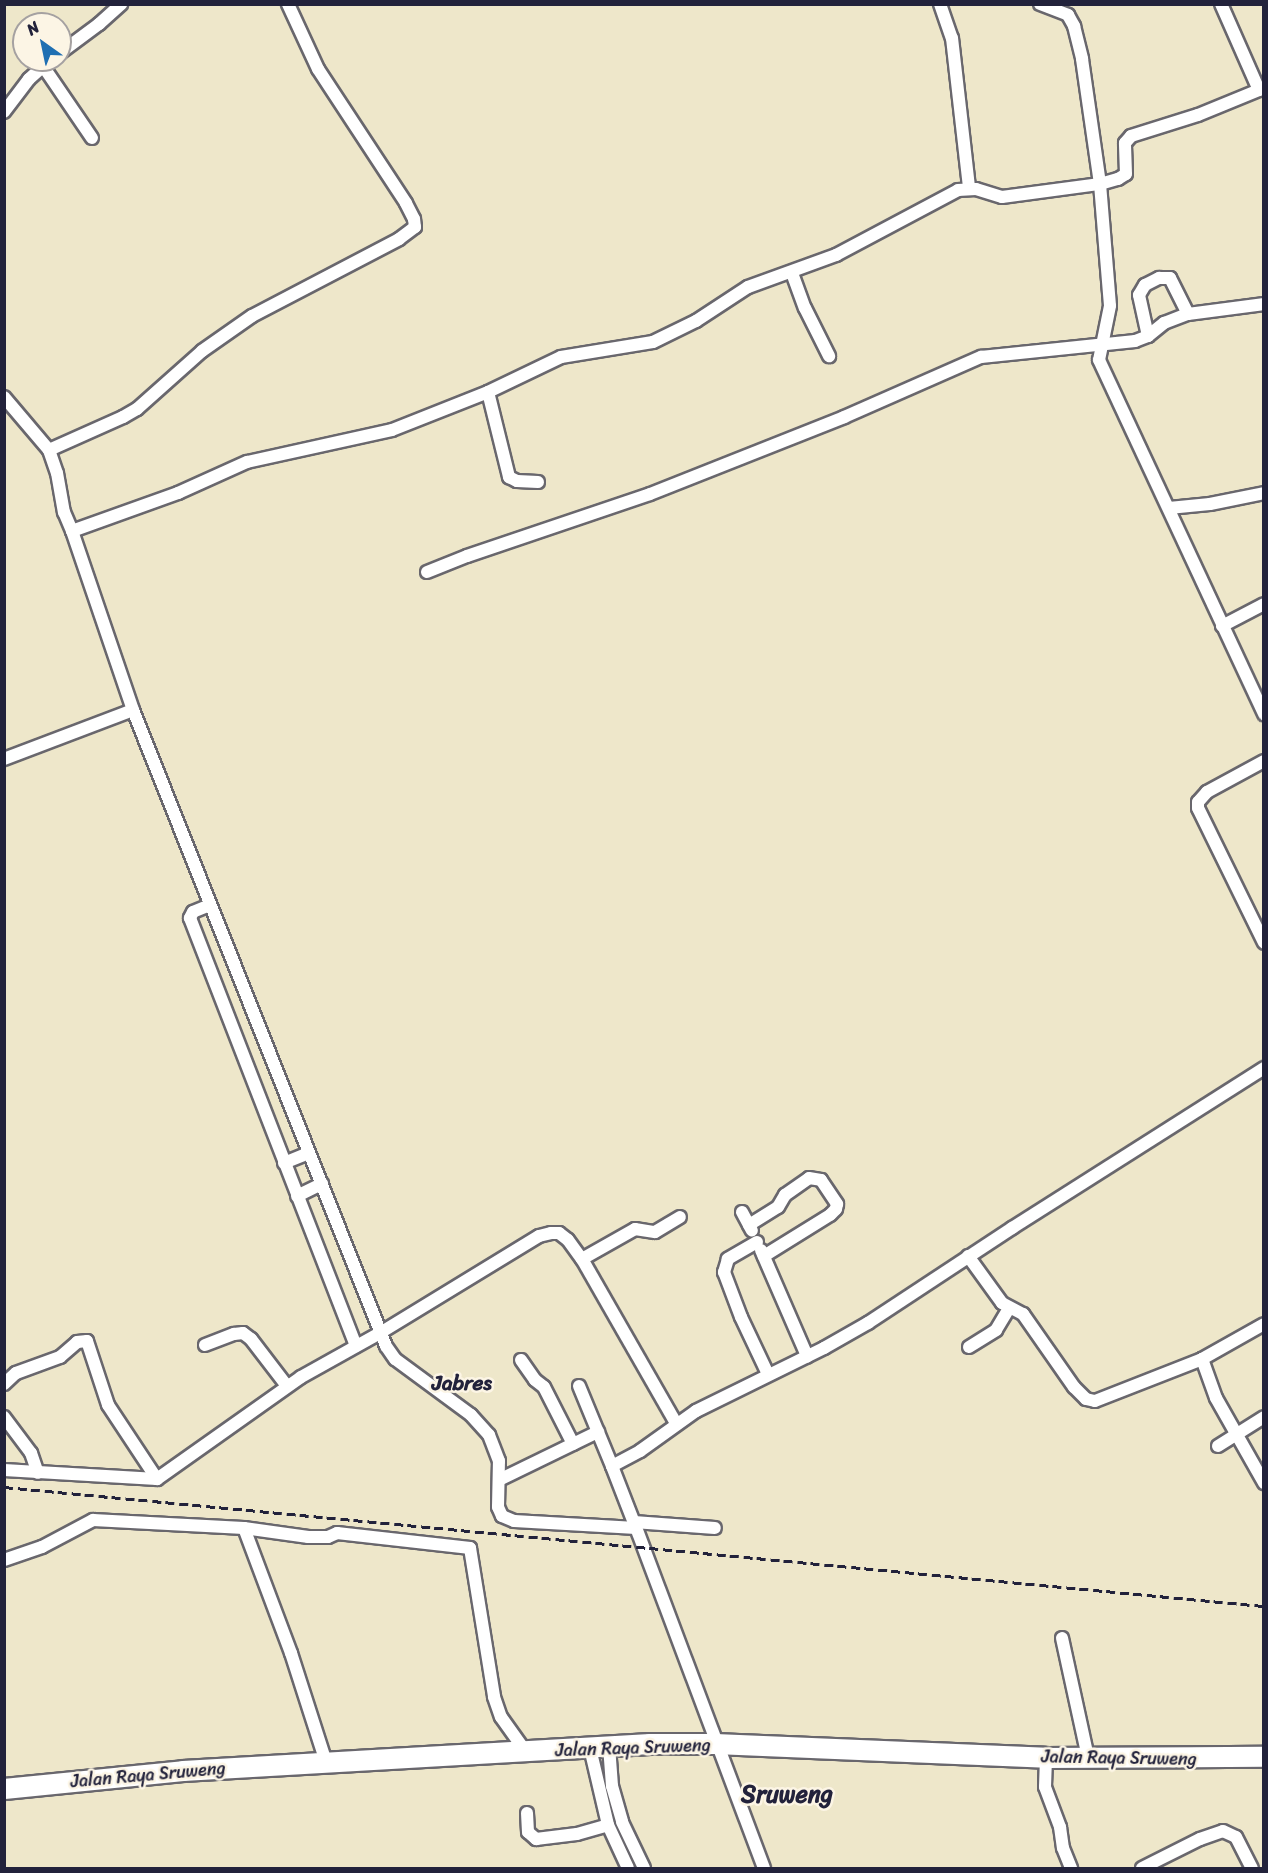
<!DOCTYPE html>
<html>
<head>
<meta charset="utf-8">
<style>
	body { margin:0 }
	#map { position:relative; width:1268px; height:1873px; overflow:hidden; background:#eee7ca; font-family:Sriracha,sans-serif }
	div>[style] { position:absolute }
	.roads { filter:drop-shadow(2px 0 #69676d) drop-shadow(-2px 0 #69676d) drop-shadow(0 2px #69676d) drop-shadow(0 -2px #69676d) }
	.minor>* { height:12px; margin:-6px; padding:0 6px; transform-origin:6px; border-radius:6px; background:#fff }
	.trunk>* { height:20px; margin:-10px; padding:0 10px; transform-origin:10px; border-radius:10px; background:#fff }
	.rail>* { height:3px; margin-top:-1.5px; transform-origin:0; background:repeating-linear-gradient(90deg,#22223b 0 9px,transparent 0 13.5px) }
	span { translate:-50% -50%; white-space:nowrap; text-align:center; line-height:1.15; -webkit-text-stroke:5px #fcf5e5; paint-order:stroke }
	.street-label { font-size:18px; color:#22223b }
	.quarter-label { font-size:21px; color:#22223b; font-weight:700 }
	.district-label { font-size:24px; color:#22223b; font-weight:700 }
	.frame { position:absolute; inset:0; border:6px solid #22223b; pointer-events:none }
	.north { position:absolute; left:12px; top:12px; width:60px; height:60px; box-sizing:border-box; background:#fcf5e5; border:2px solid #a5a1a1; border-radius:50%; rotate:327deg; font-size:16px; font-weight:700; line-height:24px; text-align:center; color:#22223b }
	.north::after { content:''; display:block; margin:auto; width:21px; height:27px; background:#1f6fb2; clip-path:polygon(50% 0,100% 100%,50% 72%,0 100%) }
</style>
</head>
<body>
<div id="map">
	<div class="roads">
		<div class="minor">
			<div style="left:940px;top:4px;width:36px;rotate:71deg"></div>
			<div style="left:952px;top:38px;width:151px;rotate:83.5deg"></div>
			<div style="left:1040px;top:4px;width:30px;rotate:21deg"></div>
			<div style="left:1068px;top:15px;width:13px;rotate:61deg"></div>
			<div style="left:1074px;top:26px;width:34px;rotate:76deg"></div>
			<div style="left:1082px;top:59px;width:126px;rotate:81.8deg"></div>
			<div style="left:1100px;top:184px;width:19px;rotate:-16deg"></div>
			<div style="left:1118px;top:179px;width:9px;rotate:-32deg"></div>
			<div style="left:1126px;top:174px;width:31px;rotate:-92deg"></div>
			<div style="left:1125px;top:143px;width:9px;rotate:-49deg"></div>
			<div style="left:1131px;top:136px;width:70px;rotate:-17.4deg"></div>
			<div style="left:1198px;top:115px;width:66px;rotate:-22.3deg"></div>
			<div style="left:1259px;top:90px;width:94px;rotate:-113.8deg"></div>
			<div style="left:60px;top:53px;width:49px;rotate:-36.6deg"></div>
			<div style="left:99px;top:24px;width:30px;rotate:-42deg"></div>
			<div style="left:43px;top:66px;width:87px;rotate:55.8deg"></div>
			<div style="left:4px;top:112px;width:41px;rotate:-52.9deg"></div>
			<div style="left:29px;top:79px;width:28px;rotate:-42deg"></div>
			<div style="left:792px;top:273px;width:37px;rotate:70deg"></div>
			<div style="left:805px;top:308px;width:54px;rotate:63.4deg"></div>
			<div style="left:1148px;top:336px;width:42px;rotate:-102.4deg"></div>
			<div style="left:1139px;top:295px;width:12px;rotate:-59deg"></div>
			<div style="left:1145px;top:285px;width:16px;rotate:-27deg"></div>
			<div style="left:1159px;top:278px;width:11px"></div>
			<div style="left:1170px;top:278px;width:40px;rotate:63.4deg"></div>
			<div style="left:488px;top:392px;width:88px;rotate:76.1deg"></div>
			<div style="left:509px;top:477px;width:9px;rotate:27deg"></div>
			<div style="left:517px;top:481px;width:21px;rotate:3deg"></div>
			<div style="left:4px;top:397px;width:70px;rotate:49.7deg"></div>
			<div style="left:49px;top:450px;width:24px;rotate:71deg"></div>
			<div style="left:57px;top:473px;width:40px;rotate:80deg"></div>
			<div style="left:64px;top:512px;width:21px;rotate:67deg"></div>
			<div style="left:49px;top:450px;width:81px;rotate:-24deg"></div>
			<div style="left:123px;top:417px;width:16px;rotate:-30deg"></div>
			<div style="left:137px;top:409px;width:87px;rotate:-41.7deg"></div>
			<div style="left:202px;top:351px;width:61px;rotate:-35deg"></div>
			<div style="left:252px;top:316px;width:166px;rotate:-27.6deg"></div>
			<div style="left:399px;top:239px;width:20px;rotate:-37deg"></div>
			<div style="left:415px;top:227px;width:8px;rotate:-97deg"></div>
			<div style="left:414px;top:219px;width:18px;rotate:-117deg"></div>
			<div style="left:406px;top:203px;width:160px;rotate:-123.3deg"></div>
			<div style="left:318px;top:69px;width:72px;rotate:-114.8deg"></div>
			<div style="left:1169px;top:508px;width:41px;rotate:-5.6deg"></div>
			<div style="left:1210px;top:504px;width:55px;rotate:-11.5deg"></div>
			<div style="left:427px;top:572px;width:43px;rotate:-21.8deg"></div>
			<div style="left:467px;top:556px;width:193px;rotate:-18.7deg"></div>
			<div style="left:650px;top:494px;width:209px;rotate:-21.6deg"></div>
			<div style="left:844px;top:417px;width:150px;rotate:-23.7deg"></div>
			<div style="left:981px;top:357px;width:155px;rotate:-5.9deg"></div>
			<div style="left:1135px;top:341px;width:14px;rotate:-21deg"></div>
			<div style="left:1148px;top:336px;width:21px;rotate:-39deg"></div>
			<div style="left:1164px;top:323px;width:26px;rotate:-21deg"></div>
			<div style="left:1188px;top:314px;width:77px;rotate:-7.5deg"></div>
			<div style="left:1222px;top:626px;width:47px;rotate:-27.6deg"></div>
			<div style="left:4px;top:759px;width:138px;rotate:-20.8deg"></div>
			<div style="left:1264px;top:761px;width:65px;rotate:151.5deg"></div>
			<div style="left:1207px;top:792px;width:13px;rotate:132deg"></div>
			<div style="left:1198px;top:802px;width:6px;rotate:90deg"></div>
			<div style="left:1198px;top:808px;width:150px;rotate:63.9deg"></div>
			<div style="left:210px;top:905px;width:18px;rotate:158deg"></div>
			<div style="left:193px;top:912px;width:7px;rotate:117deg"></div>
			<div style="left:190px;top:918px;width:459px;rotate:68.8deg"></div>
			<div style="left:284px;top:1163px;width:27px;rotate:-22deg"></div>
			<div style="left:297px;top:1196px;width:28px;rotate:-26deg"></div>
			<div style="left:742px;top:1212px;width:21px;rotate:62deg"></div>
			<div style="left:749px;top:1225px;width:34px;rotate:-32deg"></div>
			<div style="left:778px;top:1207px;width:14px;rotate:-60deg"></div>
			<div style="left:785px;top:1195px;width:29px;rotate:-35deg"></div>
			<div style="left:809px;top:1178px;width:12px;rotate:9deg"></div>
			<div style="left:821px;top:1180px;width:29px;rotate:56deg"></div>
			<div style="left:837px;top:1204px;width:5px;rotate:101deg"></div>
			<div style="left:836px;top:1209px;width:8px;rotate:135deg"></div>
			<div style="left:830px;top:1215px;width:78px;rotate:148.2deg"></div>
			<div style="left:757px;top:1242px;width:34px;rotate:150deg"></div>
			<div style="left:728px;top:1259px;width:14px;rotate:107deg"></div>
			<div style="left:724px;top:1272px;width:48px;rotate:69.3deg"></div>
			<div style="left:741px;top:1317px;width:63px;rotate:64.7deg"></div>
			<div style="left:761px;top:1250px;width:116px;rotate:66.5deg"></div>
			<div style="left:968px;top:1256px;width:58px;rotate:54.1deg"></div>
			<div style="left:1002px;top:1303px;width:24px;rotate:28deg"></div>
			<div style="left:1023px;top:1314px;width:89px;rotate:55.1deg"></div>
			<div style="left:1074px;top:1387px;width:17px;rotate:45deg"></div>
			<div style="left:1086px;top:1399px;width:9px;rotate:13deg"></div>
			<div style="left:1095px;top:1401px;width:115px;rotate:-21.4deg"></div>
			<div style="left:1202px;top:1359px;width:71px;rotate:-29.4deg"></div>
			<div style="left:582px;top:1259px;width:61px;rotate:-29.5deg"></div>
			<div style="left:635px;top:1229px;width:20px;rotate:9deg"></div>
			<div style="left:655px;top:1232px;width:29px;rotate:-31deg"></div>
			<div style="left:205px;top:1345px;width:31px;rotate:-21deg"></div>
			<div style="left:234px;top:1334px;width:9px;rotate:-6deg"></div>
			<div style="left:243px;top:1333px;width:10px;rotate:37deg"></div>
			<div style="left:251px;top:1339px;width:59px;rotate:52.5deg"></div>
			<div style="left:969px;top:1347px;width:32px;rotate:-32deg"></div>
			<div style="left:996px;top:1330px;width:26px;rotate:-59deg"></div>
			<div style="left:1202px;top:1359px;width:41px;rotate:70.3deg"></div>
			<div style="left:1216px;top:1398px;width:98px;rotate:60.5deg"></div>
			<div style="left:521px;top:1360px;width:24px;rotate:55deg"></div>
			<div style="left:535px;top:1380px;width:11px;rotate:38deg"></div>
			<div style="left:544px;top:1387px;width:64px;rotate:63deg"></div>
			<div style="left:4px;top:1384px;width:16px;rotate:-43deg"></div>
			<div style="left:16px;top:1373px;width:47px;rotate:-20deg"></div>
			<div style="left:60px;top:1357px;width:23px;rotate:-41deg"></div>
			<div style="left:77px;top:1342px;width:10px;rotate:-6deg"></div>
			<div style="left:87px;top:1341px;width:67px;rotate:71.8deg"></div>
			<div style="left:108px;top:1405px;width:89px;rotate:56.5deg"></div>
			<div style="left:579px;top:1386px;width:87px;rotate:67.6deg"></div>
			<div style="left:4px;top:1417px;width:45px;rotate:53.1deg"></div>
			<div style="left:31px;top:1453px;width:21px;rotate:71deg"></div>
			<div style="left:1218px;top:1446px;width:54px;rotate:-32.2deg"></div>
			<div style="left:4px;top:1470px;width:153px;rotate:3.4deg"></div>
			<div style="left:157px;top:1479px;width:176px;rotate:-35.3deg"></div>
			<div style="left:301px;top:1377px;width:90px;rotate:-29.1deg"></div>
			<div style="left:380px;top:1333px;width:186px;rotate:-31.4deg"></div>
			<div style="left:539px;top:1236px;width:12px;rotate:-14deg"></div>
			<div style="left:551px;top:1233px;width:8px"></div>
			<div style="left:559px;top:1233px;width:11px;rotate:38deg"></div>
			<div style="left:568px;top:1240px;width:24px;rotate:54deg"></div>
			<div style="left:582px;top:1259px;width:189px;rotate:60.2deg"></div>
			<div style="left:501px;top:1479px;width:108px;rotate:-25.9deg"></div>
			<div style="left:634px;top:1522px;width:81px;rotate:4.2deg"></div>
			<div style="left:244px;top:1528px;width:65px;rotate:8deg"></div>
			<div style="left:308px;top:1537px;width:20px"></div>
			<div style="left:328px;top:1537px;width:10px;rotate:-24deg"></div>
			<div style="left:337px;top:1533px;width:134px;rotate:6.4deg"></div>
			<div style="left:470px;top:1548px;width:151px;rotate:80.8deg"></div>
			<div style="left:494px;top:1697px;width:21px;rotate:71deg"></div>
			<div style="left:501px;top:1717px;width:43px;rotate:54.5deg"></div>
			<div style="left:636px;top:1528px;width:66px;rotate:-111.2deg"></div>
			<div style="left:612px;top:1466px;width:32px;rotate:-28deg"></div>
			<div style="left:640px;top:1451px;width:69px;rotate:-35.5deg"></div>
			<div style="left:696px;top:1411px;width:143px;rotate:-26.2deg"></div>
			<div style="left:824px;top:1348px;width:51px;rotate:-29.6deg"></div>
			<div style="left:868px;top:1323px;width:173px;rotate:-33.4deg"></div>
			<div style="left:1012px;top:1228px;width:299px;rotate:-32.4deg"></div>
			<div style="left:4px;top:1560px;width:40px;rotate:-18.9deg"></div>
			<div style="left:42px;top:1547px;width:58px;rotate:-27.9deg"></div>
			<div style="left:93px;top:1520px;width:151px;rotate:3deg"></div>
			<div style="left:244px;top:1528px;width:134px;rotate:69.4deg"></div>
			<div style="left:291px;top:1653px;width:114px;rotate:72.2deg"></div>
			<div style="left:1062px;top:1638px;width:122px;rotate:77.7deg"></div>
			<div style="left:609px;top:1746px;width:40px;rotate:85.7deg"></div>
			<div style="left:612px;top:1786px;width:37px;rotate:74deg"></div>
			<div style="left:622px;top:1822px;width:51px;rotate:64.4deg"></div>
			<div style="left:590px;top:1748px;width:79px;rotate:76.8deg"></div>
			<div style="left:608px;top:1825px;width:47px;rotate:65.1deg"></div>
			<div style="left:1046px;top:1758px;width:29px;rotate:92deg"></div>
			<div style="left:1045px;top:1787px;width:43px;rotate:69.4deg"></div>
			<div style="left:1060px;top:1827px;width:21px;rotate:82deg"></div>
			<div style="left:1063px;top:1848px;width:22px;rotate:68deg"></div>
			<div style="left:527px;top:1813px;width:19px;rotate:87deg"></div>
			<div style="left:528px;top:1832px;width:11px;rotate:41deg"></div>
			<div style="left:536px;top:1839px;width:41px;rotate:-7deg"></div>
			<div style="left:577px;top:1834px;width:32px;rotate:-16deg"></div>
			<div style="left:764px;top:1868px;width:363px;rotate:-110.6deg"></div>
			<div style="left:636px;top:1528px;width:122px;rotate:-176.7deg"></div>
			<div style="left:514px;top:1521px;width:13px;rotate:-157deg"></div>
			<div style="left:502px;top:1516px;width:10px;rotate:-114deg"></div>
			<div style="left:498px;top:1507px;width:46px;rotate:-88.8deg"></div>
			<div style="left:499px;top:1461px;width:28px;rotate:-111deg"></div>
			<div style="left:489px;top:1435px;width:27px;rotate:-132deg"></div>
			<div style="left:471px;top:1415px;width:94px;rotate:-143.6deg"></div>
			<div style="left:395px;top:1359px;width:16px;rotate:-125deg"></div>
			<div style="left:386px;top:1346px;width:684px;rotate:-111.69deg"></div>
			<div style="left:133px;top:710px;width:189px;rotate:-108.8deg"></div>
			<div style="left:72px;top:531px;width:113px;rotate:-19.7deg"></div>
			<div style="left:178px;top:493px;width:76px;rotate:-24.2deg"></div>
			<div style="left:247px;top:462px;width:148px;rotate:-12.4deg"></div>
			<div style="left:392px;top:430px;width:103px;rotate:-21.6deg"></div>
			<div style="left:488px;top:392px;width:81px;rotate:-25.6deg"></div>
			<div style="left:561px;top:357px;width:93px;rotate:-9.3deg"></div>
			<div style="left:653px;top:342px;width:48px;rotate:-26deg"></div>
			<div style="left:696px;top:321px;width:62px;rotate:-33.2deg"></div>
			<div style="left:748px;top:287px;width:94px;rotate:-20deg"></div>
			<div style="left:836px;top:255px;width:138px;rotate:-28deg"></div>
			<div style="left:958px;top:190px;width:18px;rotate:-3deg"></div>
			<div style="left:976px;top:189px;width:27px;rotate:17deg"></div>
			<div style="left:1002px;top:197px;width:99px;rotate:-7.6deg"></div>
			<div style="left:1100px;top:184px;width:122px;rotate:85.3deg"></div>
			<div style="left:1110px;top:306px;width:55px;rotate:101.5deg"></div>
			<div style="left:1099px;top:360px;width:391px;rotate:65deg"></div>
			<div style="left:1142px;top:1868px;width:65px;rotate:-26.6deg"></div>
			<div style="left:1200px;top:1839px;width:24px;rotate:-19deg"></div>
			<div style="left:1223px;top:1831px;width:14px;rotate:25deg"></div>
			<div style="left:1236px;top:1837px;width:35px;rotate:63deg"></div>
		</div>
		<div class="trunk">
			<div style="left:4px;top:1789px;width:180px;rotate:-5.7deg"></div>
			<div style="left:183px;top:1771px;width:468px;rotate:-3.3deg"></div>
			<div style="left:650px;top:1744px;width:65px"></div>
			<div style="left:715px;top:1744px;width:331px;rotate:2.4deg"></div>
			<div style="left:1046px;top:1758px;width:218px;rotate:-0.3deg"></div>
		</div>
	</div>
	<div class="rail">
		<div style="left:4px;top:1487px;width:1266px;rotate:5.4deg"></div>
	</div>
	<div class="street-label">
		<span style="left:633px;top:1748px;rotate:-2deg">Jalan Raya Sruweng</span>
		<span style="left:1119px;top:1758px;rotate:1deg">Jalan Raya Sruweng</span>
		<span style="left:148px;top:1775px;rotate:-5deg">Jalan Raya Sruweng</span>
	</div>
	<div class="quarter-label">
		<span style="left:462px;top:1383px">Jabres</span>
	</div>
	<div class="district-label">
		<span style="left:787px;top:1795px">Sruweng</span>
	</div>
	<div class="frame"></div>
	<div class="north">N</div>
</div>
</body>
</html>
